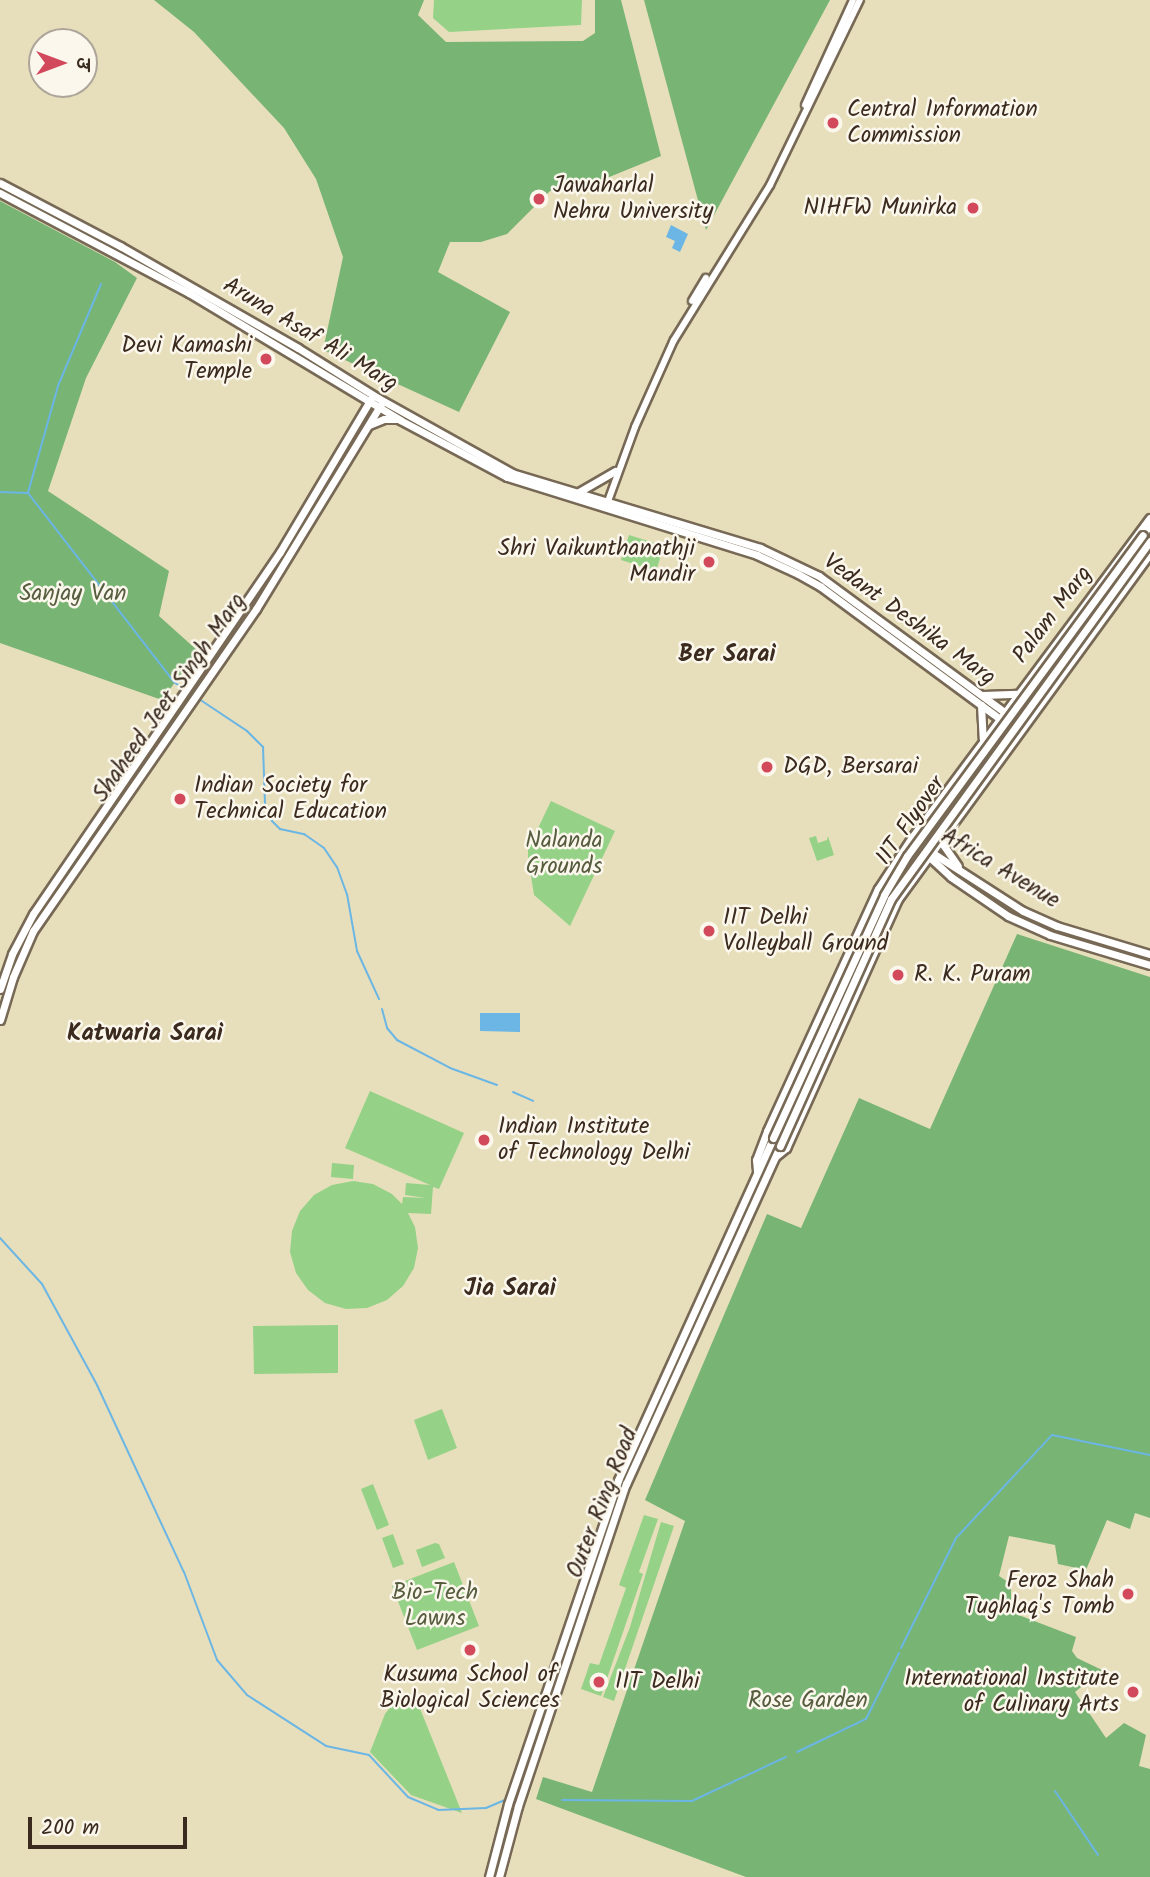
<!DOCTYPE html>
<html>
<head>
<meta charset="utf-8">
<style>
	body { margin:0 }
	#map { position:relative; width:1150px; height:1877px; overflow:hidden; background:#e7dfbb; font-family:Kalam,"Playpen Sans Deva",sans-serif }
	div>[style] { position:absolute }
	.green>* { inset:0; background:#95d287 }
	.forest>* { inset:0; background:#78b474 }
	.water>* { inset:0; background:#6bb6e4 }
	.stream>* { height:2px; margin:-1px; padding:0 1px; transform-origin:1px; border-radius:1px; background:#6bb6e4 }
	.roads { filter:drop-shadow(2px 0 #776955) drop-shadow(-2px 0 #776955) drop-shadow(0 2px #776955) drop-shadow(0 -2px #776955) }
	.tertiary>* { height:6px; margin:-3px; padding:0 3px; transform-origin:3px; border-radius:3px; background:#fff }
	.secondary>* { height:7px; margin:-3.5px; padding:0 3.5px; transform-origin:3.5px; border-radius:3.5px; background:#fff }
	.primary>* { height:7px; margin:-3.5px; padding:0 3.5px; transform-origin:3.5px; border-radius:3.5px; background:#fff }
	.bridges { filter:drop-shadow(2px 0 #776955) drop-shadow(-2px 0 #776955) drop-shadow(0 2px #776955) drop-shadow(0 -2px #776955) }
	.primary-bridge>* { height:7px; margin:-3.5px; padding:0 3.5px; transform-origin:3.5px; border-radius:3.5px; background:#fff }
	.dots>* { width:19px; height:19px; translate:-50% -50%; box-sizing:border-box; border:4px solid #fbf7ec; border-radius:50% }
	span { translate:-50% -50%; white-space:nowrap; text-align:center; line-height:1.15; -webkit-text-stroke:5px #fbf7ec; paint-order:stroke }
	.poi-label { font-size:23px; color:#3b2a1e }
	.left { translate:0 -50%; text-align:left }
	.right { translate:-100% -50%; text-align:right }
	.street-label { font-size:23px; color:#3b2a1e }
	.park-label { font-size:23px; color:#565c3e }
	.neighbourhood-label { font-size:24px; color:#3b2a1e; font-weight:700 }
	.north { position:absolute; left:28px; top:28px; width:70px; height:70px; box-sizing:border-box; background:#fbf7ec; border:2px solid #aea59a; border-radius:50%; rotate:90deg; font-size:19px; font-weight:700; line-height:28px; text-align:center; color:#3b2a1e }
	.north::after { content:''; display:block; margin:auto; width:24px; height:32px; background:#d1495b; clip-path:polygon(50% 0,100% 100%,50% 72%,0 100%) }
	.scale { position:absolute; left:28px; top:1817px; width:159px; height:32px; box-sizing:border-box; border:4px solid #3b2a1e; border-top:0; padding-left:9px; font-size:21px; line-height:24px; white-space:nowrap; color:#3b2a1e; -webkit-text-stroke:5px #fbf7ec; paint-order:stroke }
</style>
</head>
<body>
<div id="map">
	<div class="green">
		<div style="clip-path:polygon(434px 0,582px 0,581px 25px,449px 32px,433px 18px)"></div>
		<div style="clip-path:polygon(629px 535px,664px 546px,656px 571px,621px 560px)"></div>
		<div style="clip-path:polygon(551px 801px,615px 831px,570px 926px,534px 895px,528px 857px,528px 849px)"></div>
		<div style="clip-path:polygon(816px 836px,818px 843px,827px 840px,828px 836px,834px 855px,817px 861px,809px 838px)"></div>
		<div style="clip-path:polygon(370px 1091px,464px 1133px,439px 1189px,433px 1187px,431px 1214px,408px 1213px,415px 1227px,418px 1248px,414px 1268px,403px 1286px,387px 1300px,367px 1308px,346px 1309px,325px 1303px,308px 1290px,296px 1273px,290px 1252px,292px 1231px,300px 1211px,314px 1195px,332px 1185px,353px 1181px,373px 1184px,392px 1194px,402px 1204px,403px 1197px,426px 1198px,405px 1195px,406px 1183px,430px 1185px,345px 1148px)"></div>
		<div style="clip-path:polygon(332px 1163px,354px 1165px,353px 1179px,331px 1177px)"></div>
		<div style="clip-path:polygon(338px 1325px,338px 1373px,254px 1374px,253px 1326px)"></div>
		<div style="clip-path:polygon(442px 1409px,457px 1448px,428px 1460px,414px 1420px)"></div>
		<div style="clip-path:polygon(373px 1484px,389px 1525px,377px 1530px,361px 1489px)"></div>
		<div style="clip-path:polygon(644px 1515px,658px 1519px,639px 1572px,643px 1574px,601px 1696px,581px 1689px,590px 1663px,599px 1665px,626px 1588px,619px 1585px)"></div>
		<div style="clip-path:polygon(661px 1522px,674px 1526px,614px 1701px,603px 1697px,630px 1627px)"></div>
		<div style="clip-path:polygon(393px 1534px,404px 1564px,393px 1568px,382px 1538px)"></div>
		<div style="clip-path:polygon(435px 1543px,439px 1544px,445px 1558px,422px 1567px,416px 1550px)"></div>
		<div style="clip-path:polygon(454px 1562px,479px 1626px,417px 1650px,392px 1586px)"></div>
		<div style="clip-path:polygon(408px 1695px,415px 1696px,462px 1813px,411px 1795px,370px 1752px,385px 1714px,395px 1701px)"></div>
	</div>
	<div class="forest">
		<div style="clip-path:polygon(154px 0,424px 0,418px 15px,446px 42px,583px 41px,595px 33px,595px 0,621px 0,661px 156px,592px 184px,550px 191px,507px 234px,481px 242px,450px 242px,438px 272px,510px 312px,459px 412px,323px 350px,343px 257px,316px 179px,284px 128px,194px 32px)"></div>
		<div style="clip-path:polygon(644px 0,830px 0,706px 230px)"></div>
		<div style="clip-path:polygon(0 201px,115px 262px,137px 278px,86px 378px,48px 491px,169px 571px,159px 616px,198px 651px,162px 700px,0 643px)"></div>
		<div style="clip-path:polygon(1017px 934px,1150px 977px,1150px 1518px,1135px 1513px,1130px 1529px,1107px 1520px,1086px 1570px,1058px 1564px,1055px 1545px,1009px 1536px,999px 1576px,1011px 1584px,1011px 1612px,1076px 1637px,1072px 1651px,1077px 1658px,1102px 1670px,1075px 1692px,1106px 1738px,1124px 1723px,1146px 1735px,1139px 1766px,1150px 1769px,1150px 1877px,746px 1877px,536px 1799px,543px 1777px,592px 1792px,685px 1521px,645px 1500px,767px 1214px,801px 1228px,859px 1098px,930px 1129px)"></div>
	</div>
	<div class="water">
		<div style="clip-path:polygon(671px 225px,688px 234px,680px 252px,672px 248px,675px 241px,666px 237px)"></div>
		<div style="clip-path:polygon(480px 1013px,520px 1013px,520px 1032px,480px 1031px)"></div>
	</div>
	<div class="stream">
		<div style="left:101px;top:284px;width:111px;rotate:112.9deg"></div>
		<div style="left:58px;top:386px;width:111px;rotate:105.7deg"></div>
		<div style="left:28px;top:493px;width:239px;rotate:52.3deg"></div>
		<div style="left:174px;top:682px;width:10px;rotate:37deg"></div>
		<div style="left:0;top:492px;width:27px;rotate:2deg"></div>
		<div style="left:199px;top:699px;width:58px;rotate:33.7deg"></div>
		<div style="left:247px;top:731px;width:23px;rotate:45deg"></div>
		<div style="left:263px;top:747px;width:57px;rotate:88deg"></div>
		<div style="left:265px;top:804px;width:17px;rotate:69deg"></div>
		<div style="left:271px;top:820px;width:13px;rotate:45deg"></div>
		<div style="left:280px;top:829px;width:25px;rotate:12deg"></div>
		<div style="left:304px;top:834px;width:24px;rotate:35deg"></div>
		<div style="left:324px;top:848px;width:23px;rotate:56deg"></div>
		<div style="left:337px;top:867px;width:29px;rotate:70deg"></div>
		<div style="left:347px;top:894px;width:58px;rotate:80deg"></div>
		<div style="left:357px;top:951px;width:53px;rotate:65.4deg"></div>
		<div style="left:382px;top:1009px;width:20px;rotate:75deg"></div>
		<div style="left:387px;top:1028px;width:16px;rotate:50deg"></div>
		<div style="left:397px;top:1040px;width:60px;rotate:27.8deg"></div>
		<div style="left:450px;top:1068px;width:50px;rotate:19.9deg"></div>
		<div style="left:513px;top:1092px;width:22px;rotate:24deg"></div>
		<div style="left:0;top:1238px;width:62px;rotate:47.6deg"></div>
		<div style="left:42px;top:1284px;width:115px;rotate:61.4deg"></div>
		<div style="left:97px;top:1385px;width:206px;rotate:65.1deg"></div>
		<div style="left:184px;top:1572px;width:94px;rotate:69.4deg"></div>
		<div style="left:217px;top:1660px;width:46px;rotate:49.4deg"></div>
		<div style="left:247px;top:1695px;width:94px;rotate:32.8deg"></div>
		<div style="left:326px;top:1746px;width:44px;rotate:11.8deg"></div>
		<div style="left:369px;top:1755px;width:57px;rotate:47.1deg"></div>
		<div style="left:408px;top:1797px;width:33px;rotate:23deg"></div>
		<div style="left:438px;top:1810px;width:48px;rotate:-2.4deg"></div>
		<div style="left:486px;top:1808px;width:21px;rotate:-23deg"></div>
		<div style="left:901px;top:1648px;width:123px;rotate:-63.4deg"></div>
		<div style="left:956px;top:1538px;width:141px;rotate:-47deg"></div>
		<div style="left:1052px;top:1435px;width:100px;rotate:11.5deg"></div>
		<div style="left:797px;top:1752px;width:76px;rotate:-25.6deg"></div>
		<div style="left:866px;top:1719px;width:74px;rotate:-63.4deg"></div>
		<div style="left:1055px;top:1791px;width:77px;rotate:56.1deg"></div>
		<div style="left:562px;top:1800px;width:130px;rotate:0.4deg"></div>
		<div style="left:692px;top:1801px;width:104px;rotate:-25.1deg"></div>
	</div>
	<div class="roads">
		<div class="tertiary">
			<div style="left:805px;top:105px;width:115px;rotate:-65.4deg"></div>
			<div style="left:692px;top:301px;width:27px;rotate:-59deg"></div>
			<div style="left:607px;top:504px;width:82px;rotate:-70deg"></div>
			<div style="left:635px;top:427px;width:95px;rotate:-65.9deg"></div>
			<div style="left:674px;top:340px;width:182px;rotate:-58.2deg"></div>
			<div style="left:770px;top:185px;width:206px;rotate:-64.1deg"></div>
		</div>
		<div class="secondary">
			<div style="left:0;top:183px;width:136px;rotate:27.7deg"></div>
			<div style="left:120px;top:246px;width:205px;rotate:29.8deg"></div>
			<div style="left:298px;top:348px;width:94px;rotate:32deg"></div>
			<div style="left:378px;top:398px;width:154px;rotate:29.2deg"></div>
			<div style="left:512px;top:473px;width:259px;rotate:16.8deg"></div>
			<div style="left:760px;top:548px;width:65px;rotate:25.4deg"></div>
			<div style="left:819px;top:576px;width:230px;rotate:36.3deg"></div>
			<div style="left:1004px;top:712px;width:24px;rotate:45deg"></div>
			<div style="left:0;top:193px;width:214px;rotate:27.9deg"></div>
			<div style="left:189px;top:293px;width:246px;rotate:31deg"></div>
			<div style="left:400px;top:420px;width:121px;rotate:28deg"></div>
			<div style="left:507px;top:477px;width:262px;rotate:17.3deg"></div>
			<div style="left:757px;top:555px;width:45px;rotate:24.9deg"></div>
			<div style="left:798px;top:574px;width:26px;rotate:29deg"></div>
			<div style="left:821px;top:587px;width:242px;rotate:36.4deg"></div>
			<div style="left:369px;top:425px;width:16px;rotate:-22deg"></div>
			<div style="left:384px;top:419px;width:13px"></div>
			<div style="left:577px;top:493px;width:44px;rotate:-30.1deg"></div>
			<div style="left:983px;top:695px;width:35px;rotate:-2deg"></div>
			<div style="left:981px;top:705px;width:33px;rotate:87deg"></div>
			<div style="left:915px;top:837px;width:22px;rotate:43deg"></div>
			<div style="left:931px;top:852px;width:109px;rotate:32.7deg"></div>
			<div style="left:1023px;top:911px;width:37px;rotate:24deg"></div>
			<div style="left:1057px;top:926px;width:97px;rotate:16.8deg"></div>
			<div style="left:942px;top:837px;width:9px;rotate:77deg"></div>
			<div style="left:944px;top:846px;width:24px;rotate:55deg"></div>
			<div style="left:912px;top:841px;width:53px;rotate:42.7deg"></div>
			<div style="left:951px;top:877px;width:69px;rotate:34.4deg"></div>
			<div style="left:1008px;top:916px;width:46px;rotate:24.3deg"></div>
			<div style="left:1050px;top:935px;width:104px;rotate:16.7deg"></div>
			<div style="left:0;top:989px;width:37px;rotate:-71deg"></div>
			<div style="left:12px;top:954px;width:45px;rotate:-62.3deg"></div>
			<div style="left:33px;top:914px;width:438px;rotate:-55.7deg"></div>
			<div style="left:280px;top:552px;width:178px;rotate:-59.3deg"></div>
			<div style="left:0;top:1020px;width:45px;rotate:-73.2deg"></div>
			<div style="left:13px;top:977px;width:50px;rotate:-66.5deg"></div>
			<div style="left:33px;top:931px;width:392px;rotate:-55.3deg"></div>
			<div style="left:256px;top:609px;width:240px;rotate:-58.6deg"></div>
			<div style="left:776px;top:1156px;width:13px;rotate:-39deg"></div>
			<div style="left:786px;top:1148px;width:273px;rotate:-65.8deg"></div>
			<div style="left:898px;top:899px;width:428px;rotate:-53.9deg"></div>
			<div style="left:757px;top:1171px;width:11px;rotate:-95deg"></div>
			<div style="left:756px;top:1160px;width:31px;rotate:-69deg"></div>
			<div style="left:767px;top:1131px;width:266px;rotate:-65.4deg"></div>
			<div style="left:878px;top:889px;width:62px;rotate:-56.8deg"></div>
			<div style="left:912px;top:837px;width:398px;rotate:-53.3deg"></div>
		</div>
		<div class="primary">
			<div style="left:1143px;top:535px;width:13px;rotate:-58deg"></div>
			<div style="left:489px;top:1877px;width:75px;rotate:-75.4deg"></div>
			<div style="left:508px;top:1804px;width:342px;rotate:-71.2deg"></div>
			<div style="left:618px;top:1480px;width:375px;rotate:-65.6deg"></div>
			<div style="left:499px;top:1877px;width:73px;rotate:-75deg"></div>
			<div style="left:518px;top:1806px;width:340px;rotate:-71.5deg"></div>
			<div style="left:626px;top:1484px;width:371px;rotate:-65.5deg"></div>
		</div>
	</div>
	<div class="bridges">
		<div class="primary-bridge">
			<div style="left:773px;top:1138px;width:267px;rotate:-65.4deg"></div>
			<div style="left:884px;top:895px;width:45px;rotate:-59.5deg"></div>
			<div style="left:907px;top:856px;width:398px;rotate:-53.7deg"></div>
			<div style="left:780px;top:1146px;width:271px;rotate:-65.8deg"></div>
			<div style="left:891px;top:899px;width:442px;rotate:-54.1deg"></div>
		</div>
	</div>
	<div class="dots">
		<div style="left:833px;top:123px;background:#d1495b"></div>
		<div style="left:539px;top:199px;background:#d1495b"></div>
		<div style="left:973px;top:208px;background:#d1495b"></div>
		<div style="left:266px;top:359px;background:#d1495b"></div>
		<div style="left:709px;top:562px;background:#d1495b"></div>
		<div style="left:767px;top:767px;background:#d1495b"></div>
		<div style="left:180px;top:799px;background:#d1495b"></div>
		<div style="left:709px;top:931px;background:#d1495b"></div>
		<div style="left:898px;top:975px;background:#d1495b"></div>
		<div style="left:484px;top:1140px;background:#d1495b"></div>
		<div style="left:1128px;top:1594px;background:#d1495b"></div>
		<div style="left:470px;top:1650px;background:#d1495b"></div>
		<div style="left:599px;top:1682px;background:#d1495b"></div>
		<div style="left:1133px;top:1692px;background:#d1495b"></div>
	</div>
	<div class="poi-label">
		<span class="left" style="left:847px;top:123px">Central Information<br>Commission</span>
		<span class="left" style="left:553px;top:199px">Jawaharlal<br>Nehru University</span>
		<span class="right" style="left:957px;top:208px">NIHFW Munirka</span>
		<span class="right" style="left:252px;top:359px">Devi Kamashi<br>Temple</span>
		<span class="right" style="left:695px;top:562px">Shri Vaikunthanathji<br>Mandir</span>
		<span class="left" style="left:783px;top:767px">DGD, Bersarai</span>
		<span class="left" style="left:194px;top:799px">Indian Society for<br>Technical Education</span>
		<span class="left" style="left:723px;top:931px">IIT Delhi<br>Volleyball Ground</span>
		<span class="left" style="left:914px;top:975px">R. K. Puram</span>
		<span class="left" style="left:498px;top:1140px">Indian Institute<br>of Technology Delhi</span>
		<span class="right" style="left:1114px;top:1594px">Feroz Shah<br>Tughlaq's Tomb</span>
		<span style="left:470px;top:1688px">Kusuma School of<br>Biological Sciences</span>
		<span class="right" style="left:1119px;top:1692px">International Institute<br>of Culinary Arts</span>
		<span class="left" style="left:615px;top:1682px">IIT Delhi</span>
	</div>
	<div class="street-label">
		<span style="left:310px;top:335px;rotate:31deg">Aruna Asaf Ali Marg</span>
		<span style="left:1053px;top:615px;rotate:-53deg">Palam Marg</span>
		<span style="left:909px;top:620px;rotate:36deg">Vedant Deshika Marg</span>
		<span style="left:170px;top:698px;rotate:-55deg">Shaheed Jeet Singh Marg</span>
		<span style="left:911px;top:821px;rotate:-55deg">IIT Flyover</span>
		<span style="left:1000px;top:869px;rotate:31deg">Africa Avenue</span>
		<span style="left:603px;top:1503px;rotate:-69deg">Outer Ring Road</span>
	</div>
	<div class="park-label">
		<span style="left:73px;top:594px">Sanjay Van</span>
		<span style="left:564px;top:854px">Nalanda<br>Grounds</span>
		<span style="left:435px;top:1606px">Bio-Tech<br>Lawns</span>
		<span style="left:808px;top:1701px">Rose Garden</span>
	</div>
	<div class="neighbourhood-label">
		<span style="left:727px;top:655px">Ber Sarai</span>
		<span style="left:145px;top:1034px">Katwaria Sarai</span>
		<span style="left:510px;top:1289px">Jia Sarai</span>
	</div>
	<div class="north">उ</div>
	<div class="scale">200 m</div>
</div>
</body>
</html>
